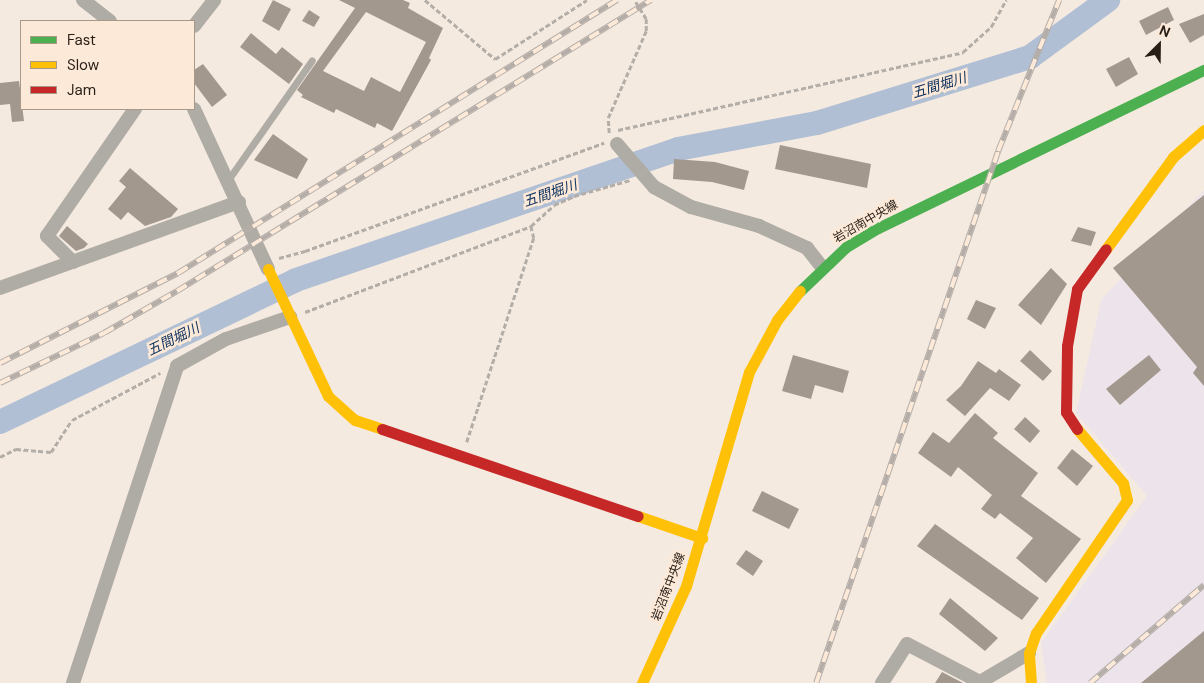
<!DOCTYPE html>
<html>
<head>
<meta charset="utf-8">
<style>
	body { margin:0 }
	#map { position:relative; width:1204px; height:683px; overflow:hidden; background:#f5eae0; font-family:"DM Sans","Noto Sans JP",sans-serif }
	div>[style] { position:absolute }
	.industrial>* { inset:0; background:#ede4eb }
	.river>* { height:24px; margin:-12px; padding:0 12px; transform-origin:12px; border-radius:12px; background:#b0bfd4 }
	.building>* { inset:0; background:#a3988e }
	.path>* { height:2.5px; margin-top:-1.25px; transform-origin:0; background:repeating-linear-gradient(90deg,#b3aea7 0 5px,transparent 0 7.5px) }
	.lane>* { height:7px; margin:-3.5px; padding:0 3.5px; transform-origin:3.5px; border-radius:3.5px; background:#afaca5 }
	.street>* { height:14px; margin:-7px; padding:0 7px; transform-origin:7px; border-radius:7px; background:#afaca5 }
	.fast>* { height:11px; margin:-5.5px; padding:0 5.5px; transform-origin:5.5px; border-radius:5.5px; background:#4caf50 }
	.slow>* { height:11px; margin:-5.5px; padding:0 5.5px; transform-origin:5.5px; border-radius:5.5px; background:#ffc107 }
	.jam>* { height:11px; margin:-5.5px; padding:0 5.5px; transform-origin:5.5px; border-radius:5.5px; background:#c62828 }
	.rail>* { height:5.5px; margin-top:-2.75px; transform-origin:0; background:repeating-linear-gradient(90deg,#fde9d8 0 11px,#b5aea8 0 22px); box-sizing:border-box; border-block:1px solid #b5aea8 }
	span { translate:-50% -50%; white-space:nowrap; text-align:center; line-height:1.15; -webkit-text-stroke:5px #fde9d8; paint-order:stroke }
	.street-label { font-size:12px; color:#271e16 }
	.water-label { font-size:14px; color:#103460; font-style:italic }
	.legend { position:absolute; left:20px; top:20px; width:175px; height:90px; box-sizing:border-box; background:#fde9d8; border:1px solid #a7988a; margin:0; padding:6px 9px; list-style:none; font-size:15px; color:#271e16 }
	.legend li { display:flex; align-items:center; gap:10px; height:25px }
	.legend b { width:25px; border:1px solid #a7988a }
	.north { position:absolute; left:1134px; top:20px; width:50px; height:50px; -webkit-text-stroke:4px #fde9d8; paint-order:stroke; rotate:23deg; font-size:14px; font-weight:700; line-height:20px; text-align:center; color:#271e16 }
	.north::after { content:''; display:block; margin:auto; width:18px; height:22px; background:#271e16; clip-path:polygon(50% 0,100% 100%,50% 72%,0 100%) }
</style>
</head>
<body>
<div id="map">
	<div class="industrial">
		<div style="clip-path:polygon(1204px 190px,1204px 683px,1047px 683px,1041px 643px,1147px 496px,1076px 413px,1101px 300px)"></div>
	</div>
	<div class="river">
		<div style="left:0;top:422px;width:328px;rotate:-25.6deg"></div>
		<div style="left:296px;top:280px;width:404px;rotate:-18.9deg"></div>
		<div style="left:678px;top:149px;width:141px;rotate:-10.6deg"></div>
		<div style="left:817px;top:123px;width:223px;rotate:-17.2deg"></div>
		<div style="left:1030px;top:57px;width:97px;rotate:-36.2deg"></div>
	</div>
	<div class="building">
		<div style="clip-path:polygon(273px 0,291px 9px,279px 31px,262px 21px)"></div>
		<div style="clip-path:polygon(evenodd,339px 0,403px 0,410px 3px,408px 8px,443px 28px,429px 58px,431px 60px,392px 131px,377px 123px,375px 128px,336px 109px,334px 113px,301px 97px,303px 95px,297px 90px,355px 8px,339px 0,366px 12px,426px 42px,400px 92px,371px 77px,364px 91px,323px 71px,366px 12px)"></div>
		<div style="clip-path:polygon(1168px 7px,1174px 20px,1146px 35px,1139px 21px)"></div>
		<div style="clip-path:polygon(309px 10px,320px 17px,314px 27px,302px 21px)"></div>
		<div style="clip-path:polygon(1204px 14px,1204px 35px,1190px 43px,1179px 24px)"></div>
		<div style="clip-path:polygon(251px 33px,276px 54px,282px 47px,303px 64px,289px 84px,240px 47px)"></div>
		<div style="clip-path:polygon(1129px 57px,1138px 74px,1116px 87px,1106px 69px)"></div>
		<div style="clip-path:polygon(203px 64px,227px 95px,212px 107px,194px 83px,194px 70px)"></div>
		<div style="clip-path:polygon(19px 81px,24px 121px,12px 122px,10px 104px,0 105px,0 83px)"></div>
		<div style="clip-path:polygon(273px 134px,308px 159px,297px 179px,254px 160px)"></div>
		<div style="clip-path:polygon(780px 145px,871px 164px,867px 188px,775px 169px)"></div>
		<div style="clip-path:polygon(674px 159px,715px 162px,749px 171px,744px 190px,712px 182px,673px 179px)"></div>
		<div style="clip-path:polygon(130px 168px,178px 209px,171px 217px,145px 226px,128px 212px,121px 220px,108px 209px,126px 187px,119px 181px)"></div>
		<div style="clip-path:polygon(1204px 195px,1204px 386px,1193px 373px,1197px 367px,1113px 268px)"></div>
		<div style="clip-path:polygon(67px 226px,88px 244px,84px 248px,76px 251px,59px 236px)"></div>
		<div style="clip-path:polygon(1078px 227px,1096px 232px,1091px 246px,1071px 241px)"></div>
		<div style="clip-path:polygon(1051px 268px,1067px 284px,1041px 325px,1018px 305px)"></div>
		<div style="clip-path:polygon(976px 300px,996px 308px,985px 329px,967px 319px)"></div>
		<div style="clip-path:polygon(1030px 350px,1052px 371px,1043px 381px,1020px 361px)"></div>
		<div style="clip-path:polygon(793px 355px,849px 371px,843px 393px,815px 385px,811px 399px,782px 391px)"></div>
		<div style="clip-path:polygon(1149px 355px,1161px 370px,1120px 405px,1106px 389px)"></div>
		<div style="clip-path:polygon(978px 361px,996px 373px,999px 369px,1021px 385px,1009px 401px,990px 388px,965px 416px,946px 400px,961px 386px)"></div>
		<div style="clip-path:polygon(975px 413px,998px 433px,993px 438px,1038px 473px,1021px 496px,1081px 539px,1046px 583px,1016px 558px,1033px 538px,1000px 513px,995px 519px,981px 509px,992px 495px,958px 467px,951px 477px,918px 453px,933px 432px,949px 443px)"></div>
		<div style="clip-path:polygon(1025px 417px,1040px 431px,1030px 443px,1014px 429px)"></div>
		<div style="clip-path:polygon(1072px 449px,1093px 466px,1077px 486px,1057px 468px)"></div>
		<div style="clip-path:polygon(762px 491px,799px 509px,789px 529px,752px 511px)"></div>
		<div style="clip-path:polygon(935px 524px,1039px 598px,1022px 620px,917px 546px)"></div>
		<div style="clip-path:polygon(746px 550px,763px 561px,753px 576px,736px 564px)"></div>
		<div style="clip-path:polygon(950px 598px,998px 638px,985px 651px,939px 614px)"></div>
		<div style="clip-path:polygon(1204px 631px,1204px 683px,1141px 683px)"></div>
		<div style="clip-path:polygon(942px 672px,963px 683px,935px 683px)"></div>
	</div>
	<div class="path">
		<div style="left:425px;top:0;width:92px;rotate:40.1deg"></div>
		<div style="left:495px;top:59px;width:109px;rotate:-32.7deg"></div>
		<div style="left:618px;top:130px;width:354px;rotate:-12.7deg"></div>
		<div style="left:963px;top:52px;width:38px;rotate:-42deg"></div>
		<div style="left:991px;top:27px;width:31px;rotate:-61deg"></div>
		<div style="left:609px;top:133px;width:15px;rotate:-94deg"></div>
		<div style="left:608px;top:118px;width:95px;rotate:-66.4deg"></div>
		<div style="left:646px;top:31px;width:12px;rotate:-90deg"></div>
		<div style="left:646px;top:19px;width:22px;rotate:-122deg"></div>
		<div style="left:531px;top:226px;width:31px;rotate:-42deg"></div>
		<div style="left:554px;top:205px;width:22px;rotate:-24deg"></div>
		<div style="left:574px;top:196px;width:58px;rotate:-15.9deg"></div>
		<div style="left:279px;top:258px;width:27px;rotate:-15deg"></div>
		<div style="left:305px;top:251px;width:318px;rotate:-19.9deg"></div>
		<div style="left:305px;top:312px;width:242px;rotate:-20.8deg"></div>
		<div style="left:531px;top:226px;width:12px;rotate:76deg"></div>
		<div style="left:534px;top:238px;width:215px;rotate:108.2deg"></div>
		<div style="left:0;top:457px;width:18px;rotate:-27deg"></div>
		<div style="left:16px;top:449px;width:35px;rotate:5deg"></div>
		<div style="left:51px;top:452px;width:38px;rotate:-57deg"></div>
		<div style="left:72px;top:420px;width:100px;rotate:-28.1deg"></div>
	</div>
	<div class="lane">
		<div style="left:228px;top:180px;width:146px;rotate:-55deg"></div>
	</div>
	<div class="street">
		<div style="left:83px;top:0;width:34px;rotate:38deg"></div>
		<div style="left:194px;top:26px;width:33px;rotate:-52deg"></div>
		<div style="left:194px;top:109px;width:176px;rotate:65.2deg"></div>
		<div style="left:617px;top:144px;width:57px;rotate:49.3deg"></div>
		<div style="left:654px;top:187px;width:42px;rotate:28.4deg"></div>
		<div style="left:691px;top:207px;width:71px;rotate:15.6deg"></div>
		<div style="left:759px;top:226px;width:53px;rotate:24.6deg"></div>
		<div style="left:807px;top:248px;width:24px;rotate:52deg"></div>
		<div style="left:73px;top:262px;width:37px;rotate:-135deg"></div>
		<div style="left:47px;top:236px;width:155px;rotate:-55.3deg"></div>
		<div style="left:0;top:288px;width:254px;rotate:-19.8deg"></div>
		<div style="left:73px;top:683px;width:334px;rotate:-71.8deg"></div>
		<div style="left:177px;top:366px;width:56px;rotate:-28.9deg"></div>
		<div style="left:226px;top:339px;width:68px;rotate:-19deg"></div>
		<div style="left:882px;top:683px;width:46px;rotate:-57.3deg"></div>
		<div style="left:907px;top:644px;width:82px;rotate:27.5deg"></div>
		<div style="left:980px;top:682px;width:57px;rotate:-30.6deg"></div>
	</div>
	<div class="fast">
		<div style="left:800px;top:291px;width:64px;rotate:-43.7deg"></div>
		<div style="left:846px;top:247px;width:37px;rotate:-31deg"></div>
		<div style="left:878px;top:228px;width:362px;rotate:-25.9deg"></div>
	</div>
	<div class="slow">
		<div style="left:1106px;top:249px;width:114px;rotate:-53.9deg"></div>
		<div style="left:1173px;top:157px;width:41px;rotate:-41.1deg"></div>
		<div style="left:268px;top:269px;width:140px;rotate:64.7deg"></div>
		<div style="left:328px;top:396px;width:36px;rotate:42deg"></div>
		<div style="left:355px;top:420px;width:28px;rotate:18deg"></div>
		<div style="left:638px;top:516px;width:68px;rotate:19deg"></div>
		<div style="left:642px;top:683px;width:107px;rotate:-65.6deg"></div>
		<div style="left:686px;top:586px;width:223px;rotate:-73.6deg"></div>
		<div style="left:749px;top:372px;width:59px;rotate:-61.7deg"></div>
		<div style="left:777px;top:320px;width:37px;rotate:-52deg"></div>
		<div style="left:1031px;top:683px;width:30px;rotate:-94deg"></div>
		<div style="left:1029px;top:653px;width:21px;rotate:-71deg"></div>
		<div style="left:1036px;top:633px;width:161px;rotate:-55.6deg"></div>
		<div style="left:1127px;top:500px;width:17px;rotate:-103deg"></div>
		<div style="left:1123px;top:483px;width:71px;rotate:-130.4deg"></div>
	</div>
	<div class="jam">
		<div style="left:382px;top:429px;width:270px;rotate:18.8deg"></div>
		<div style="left:1077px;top:429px;width:20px;rotate:-123deg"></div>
		<div style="left:1066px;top:412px;width:66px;rotate:-89.1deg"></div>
		<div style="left:1067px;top:346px;width:58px;rotate:-80deg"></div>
		<div style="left:1077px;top:289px;width:49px;rotate:-54.1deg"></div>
	</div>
	<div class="rail">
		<div style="left:0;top:363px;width:199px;rotate:-26.8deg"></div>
		<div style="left:178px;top:273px;width:517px;rotate:-31.88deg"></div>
		<div style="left:0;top:383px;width:115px;rotate:-25.7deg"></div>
		<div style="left:104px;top:333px;width:84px;rotate:-29.9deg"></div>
		<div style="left:177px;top:291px;width:556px;rotate:-31.55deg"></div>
		<div style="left:816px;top:683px;width:562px;rotate:-71.11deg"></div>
		<div style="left:998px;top:151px;width:163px;rotate:-68deg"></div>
		<div style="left:1090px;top:683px;width:150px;rotate:-40.7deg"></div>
	</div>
	<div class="street-label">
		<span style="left:866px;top:222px;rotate:-30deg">岩沼南中央線</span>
		<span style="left:669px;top:587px;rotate:-69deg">岩沼南中央線</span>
	</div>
	<div class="water-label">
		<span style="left:939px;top:85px;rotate:-17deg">五間堀川</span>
		<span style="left:550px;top:193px;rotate:-19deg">五間堀川</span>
		<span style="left:173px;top:339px;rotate:-26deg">五間堀川</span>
	</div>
	<ul class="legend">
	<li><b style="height:6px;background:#4caf50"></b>Fast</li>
	<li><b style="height:6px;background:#ffc107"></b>Slow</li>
	<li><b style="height:6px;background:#c62828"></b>Jam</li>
	</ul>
	<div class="north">N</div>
</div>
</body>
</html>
